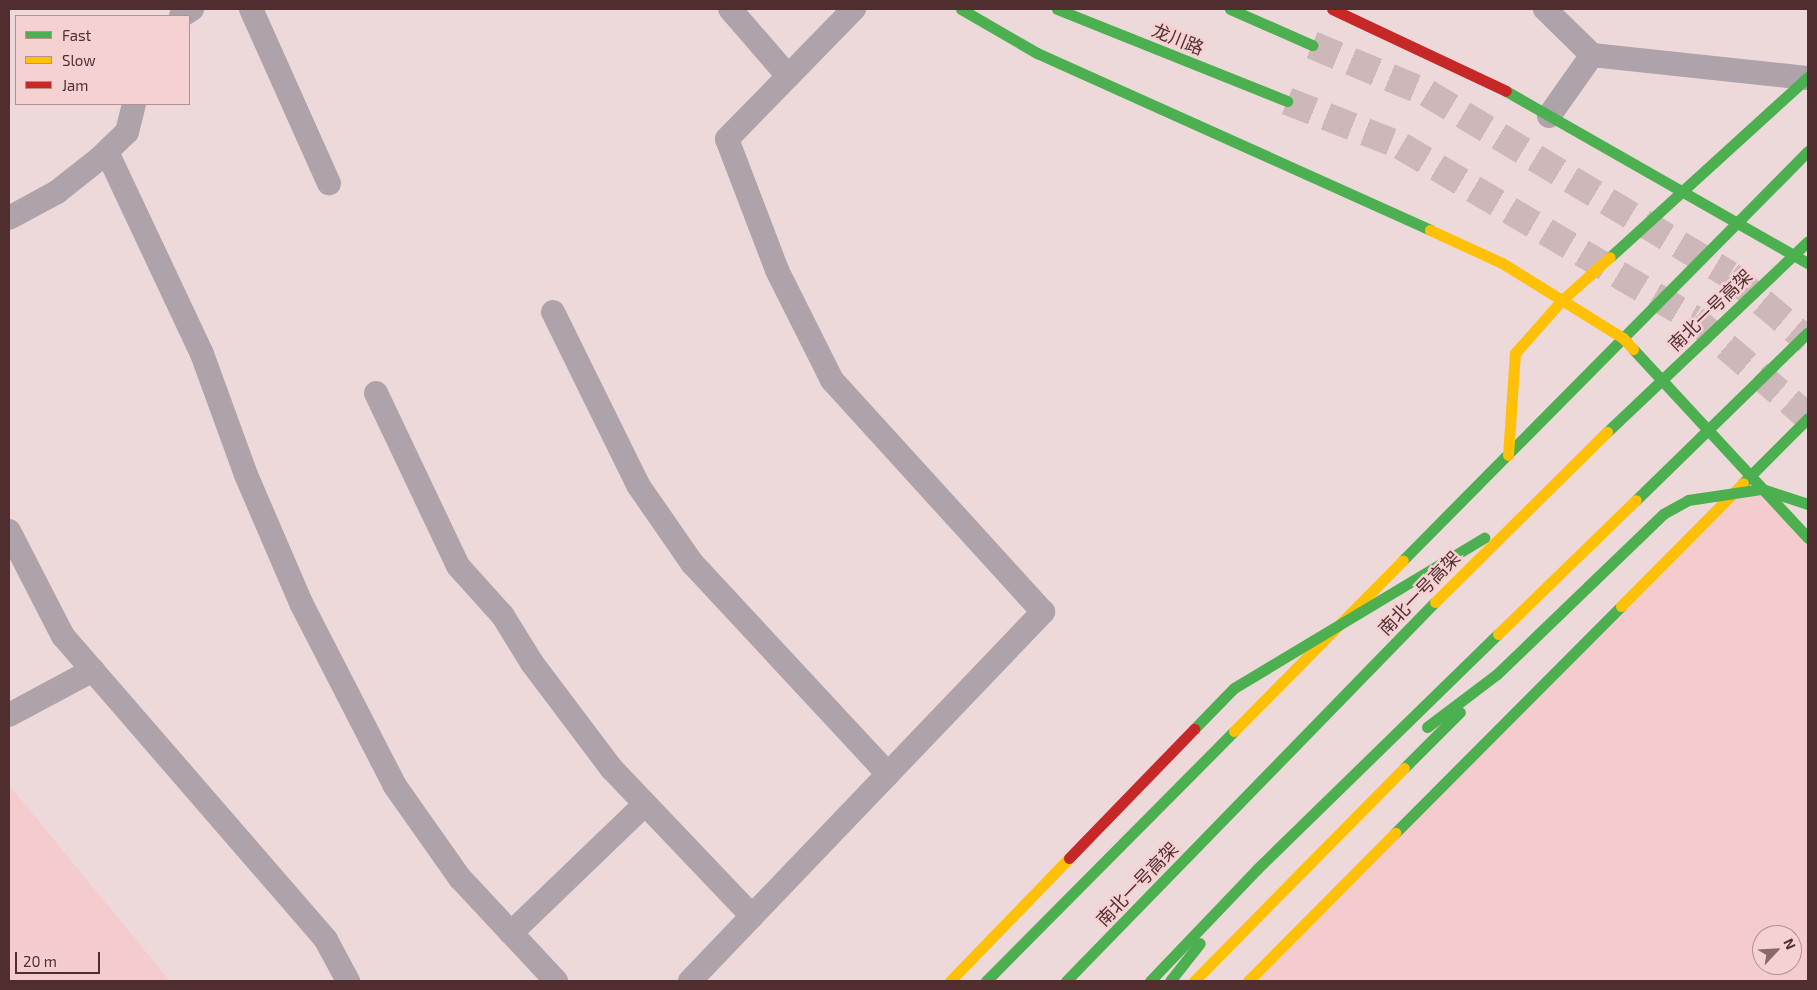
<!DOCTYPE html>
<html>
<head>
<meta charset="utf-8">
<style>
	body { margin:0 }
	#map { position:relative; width:1817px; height:990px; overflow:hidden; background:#edd9da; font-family:"Exo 2","Noto Sans SC",sans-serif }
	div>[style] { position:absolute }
	.built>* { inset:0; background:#f5cccd }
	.highway-tunnel>* { height:28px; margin-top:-14px; transform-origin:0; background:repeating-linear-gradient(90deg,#ceb7b8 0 28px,transparent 0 42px) }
	.street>* { height:24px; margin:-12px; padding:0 12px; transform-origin:12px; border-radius:12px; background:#aea3aa }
	.fast>* { height:11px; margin:-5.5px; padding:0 5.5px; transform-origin:5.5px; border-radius:5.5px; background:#4caf50 }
	.slow>* { height:11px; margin:-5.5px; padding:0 5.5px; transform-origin:5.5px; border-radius:5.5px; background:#ffc107 }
	.jam>* { height:11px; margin:-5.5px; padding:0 5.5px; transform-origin:5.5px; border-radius:5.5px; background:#c62828 }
	.fast-bridge>* { height:11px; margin:-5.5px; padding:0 5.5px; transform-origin:5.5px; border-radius:5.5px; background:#4caf50 }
	.slow-bridge>* { height:11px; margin:-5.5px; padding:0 5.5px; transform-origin:5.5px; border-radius:5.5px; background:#ffc107 }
	.jam-bridge>* { height:11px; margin:-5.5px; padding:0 5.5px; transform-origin:5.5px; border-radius:5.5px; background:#c62828 }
	span { translate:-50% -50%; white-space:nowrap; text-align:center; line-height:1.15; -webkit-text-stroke:5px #f5d1d2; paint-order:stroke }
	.street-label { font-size:18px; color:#502e2f }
	.frame { position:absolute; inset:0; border:10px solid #502e2f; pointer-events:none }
	.legend { position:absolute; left:15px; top:15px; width:175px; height:90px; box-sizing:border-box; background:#f5d1d2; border:1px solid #b39091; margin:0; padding:6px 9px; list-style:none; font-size:15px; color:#502e2f }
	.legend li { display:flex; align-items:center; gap:10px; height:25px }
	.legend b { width:25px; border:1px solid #b39091 }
	.north { position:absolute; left:1752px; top:925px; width:50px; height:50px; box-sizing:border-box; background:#f5d1d2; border:1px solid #b39091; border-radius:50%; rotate:65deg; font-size:14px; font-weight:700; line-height:20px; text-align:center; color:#502e2f }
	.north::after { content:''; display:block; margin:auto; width:18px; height:22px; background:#876a6b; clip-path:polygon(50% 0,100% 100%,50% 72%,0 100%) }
	.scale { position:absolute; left:15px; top:952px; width:85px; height:22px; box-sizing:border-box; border:2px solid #502e2f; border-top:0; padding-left:6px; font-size:15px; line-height:18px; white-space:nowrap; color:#502e2f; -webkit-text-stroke:4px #f5d1d2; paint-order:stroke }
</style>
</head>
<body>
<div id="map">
	<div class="built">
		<div style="clip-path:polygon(evenodd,1747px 477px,1808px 538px,1808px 981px,1248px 981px,1747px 477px,1762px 935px,1792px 935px,1792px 965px,1762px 965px,1762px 935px)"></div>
		<div style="clip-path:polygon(9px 785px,170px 981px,9px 981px)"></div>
	</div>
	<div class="highway-tunnel">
		<div style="left:1312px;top:45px;width:125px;rotate:22.7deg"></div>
		<div style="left:1427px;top:93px;width:353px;rotate:31deg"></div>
		<div style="left:1730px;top:275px;width:102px;rotate:40.2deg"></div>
		<div style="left:1287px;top:101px;width:123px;rotate:21.5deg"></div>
		<div style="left:1401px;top:146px;width:340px;rotate:30.6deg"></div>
		<div style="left:1694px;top:319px;width:150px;rotate:40.7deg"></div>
	</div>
	<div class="street">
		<div style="left:251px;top:9px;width:191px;rotate:65.9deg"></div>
		<div style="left:730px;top:9px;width:89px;rotate:49.1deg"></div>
		<div style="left:1545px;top:9px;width:66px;rotate:44.4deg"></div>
		<div style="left:1592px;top:55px;width:216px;rotate:6.1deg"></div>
		<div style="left:181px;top:16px;width:13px;rotate:-32deg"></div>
		<div style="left:1549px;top:116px;width:75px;rotate:-54.8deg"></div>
		<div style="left:107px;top:152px;width:223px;rotate:64.8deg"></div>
		<div style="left:202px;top:354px;width:129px;rotate:70deg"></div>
		<div style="left:246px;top:475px;width:142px;rotate:66.7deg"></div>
		<div style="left:302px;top:605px;width:203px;rotate:62.8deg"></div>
		<div style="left:395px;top:786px;width:113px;rotate:54.8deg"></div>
		<div style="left:460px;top:878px;width:141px;rotate:47deg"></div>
		<div style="left:9px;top:218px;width:55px;rotate:-28.4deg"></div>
		<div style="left:57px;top:192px;width:55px;rotate:-38.3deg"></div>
		<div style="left:100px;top:158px;width:37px;rotate:-44deg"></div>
		<div style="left:127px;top:132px;width:29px;rotate:-76deg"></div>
		<div style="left:553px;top:312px;width:193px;rotate:63.8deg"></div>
		<div style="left:638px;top:485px;width:95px;rotate:55.3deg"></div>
		<div style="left:692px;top:563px;width:288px;rotate:47.1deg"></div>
		<div style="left:376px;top:393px;width:191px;rotate:64.6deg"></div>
		<div style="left:458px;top:566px;width:67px;rotate:48deg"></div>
		<div style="left:503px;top:616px;width:55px;rotate:58.3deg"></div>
		<div style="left:532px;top:663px;width:133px;rotate:53deg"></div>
		<div style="left:612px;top:769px;width:203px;rotate:46.4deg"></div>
		<div style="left:9px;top:531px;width:118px;rotate:62.8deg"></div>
		<div style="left:63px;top:636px;width:402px;rotate:49.1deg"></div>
		<div style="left:326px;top:940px;width:47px;rotate:61.8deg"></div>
		<div style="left:9px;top:715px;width:95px;rotate:-28.2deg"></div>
		<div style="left:511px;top:933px;width:186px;rotate:-43.9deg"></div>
		<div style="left:690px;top:981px;width:511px;rotate:-46.27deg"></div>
		<div style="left:1043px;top:612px;width:314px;rotate:-132.3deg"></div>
		<div style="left:832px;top:380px;width:123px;rotate:-116.6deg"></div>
		<div style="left:777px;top:270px;width:140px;rotate:-110.9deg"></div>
		<div style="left:727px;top:139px;width:182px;rotate:-45.7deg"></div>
	</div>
	<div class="fast">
		<div style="left:961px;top:9px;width:88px;rotate:30.1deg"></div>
		<div style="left:1037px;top:53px;width:431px;rotate:24.2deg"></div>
		<div style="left:1057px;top:9px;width:248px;rotate:21.8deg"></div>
		<div style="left:1230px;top:9px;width:90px;rotate:23.7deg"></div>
		<div style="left:1506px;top:91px;width:348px;rotate:29.7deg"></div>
		<div style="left:1610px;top:257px;width:268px;rotate:-42.3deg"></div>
		<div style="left:1633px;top:349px;width:258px;rotate:47.2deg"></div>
		<div style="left:1743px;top:483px;width:92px;rotate:-45deg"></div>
		<div style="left:1403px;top:560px;width:576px;rotate:-45.28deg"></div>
		<div style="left:1404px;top:768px;width:79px;rotate:-45deg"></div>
		<div style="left:1395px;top:833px;width:320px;rotate:-45.1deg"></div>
		<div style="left:986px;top:981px;width:352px;rotate:-45.2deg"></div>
		<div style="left:1170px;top:981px;width:48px;rotate:-51.7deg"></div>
	</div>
	<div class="slow">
		<div style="left:1430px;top:230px;width:79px;rotate:24.6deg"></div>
		<div style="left:1502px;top:263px;width:142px;rotate:31.8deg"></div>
		<div style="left:1623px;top:338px;width:15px;rotate:48deg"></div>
		<div style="left:1508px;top:455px;width:102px;rotate:-86.1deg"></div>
		<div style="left:1515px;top:353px;width:71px;rotate:-48.4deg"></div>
		<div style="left:1562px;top:300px;width:64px;rotate:-41.9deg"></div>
		<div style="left:1621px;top:606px;width:173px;rotate:-45.2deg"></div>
		<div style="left:1234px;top:731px;width:240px;rotate:-45.3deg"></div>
		<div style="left:1194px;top:981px;width:299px;rotate:-45.4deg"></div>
		<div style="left:1248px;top:981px;width:209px;rotate:-45.2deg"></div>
	</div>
	<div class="jam">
		<div style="left:1332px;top:9px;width:192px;rotate:25.2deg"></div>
	</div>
	<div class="fast-bridge">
		<div style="left:1607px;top:432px;width:277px;rotate:-43.5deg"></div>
		<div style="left:1636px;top:500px;width:240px;rotate:-44.3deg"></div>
		<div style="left:1427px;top:727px;width:88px;rotate:-37.1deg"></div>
		<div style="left:1497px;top:674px;width:231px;rotate:-43.9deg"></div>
		<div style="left:1663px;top:514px;width:29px;rotate:-29deg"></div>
		<div style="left:1688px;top:500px;width:75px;rotate:-8.5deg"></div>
		<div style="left:1762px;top:489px;width:48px;rotate:18.1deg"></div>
		<div style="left:1194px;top:729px;width:57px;rotate:-45.7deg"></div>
		<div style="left:1234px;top:688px;width:292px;rotate:-31deg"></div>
		<div style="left:1066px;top:981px;width:529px;rotate:-45.77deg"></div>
		<div style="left:1150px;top:981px;width:155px;rotate:-46.3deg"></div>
		<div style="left:1257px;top:869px;width:337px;rotate:-44.3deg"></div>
	</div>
	<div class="slow-bridge">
		<div style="left:1435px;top:602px;width:242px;rotate:-44.7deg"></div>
		<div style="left:1498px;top:634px;width:192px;rotate:-44.2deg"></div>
		<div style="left:950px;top:981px;width:171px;rotate:-45.9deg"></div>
	</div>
	<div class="jam-bridge">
		<div style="left:1069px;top:858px;width:180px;rotate:-45.9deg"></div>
	</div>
	<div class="street-label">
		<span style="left:1178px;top:39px;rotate:22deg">龙川路</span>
		<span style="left:1710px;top:310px;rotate:-44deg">南北一号高架</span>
		<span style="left:1419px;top:593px;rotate:-46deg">南北一号高架</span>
		<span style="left:1137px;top:884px;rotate:-46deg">南北一号高架</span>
	</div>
	<div class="frame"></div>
	<ul class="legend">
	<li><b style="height:6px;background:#4caf50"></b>Fast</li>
	<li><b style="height:6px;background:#ffc107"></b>Slow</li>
	<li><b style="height:6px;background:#c62828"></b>Jam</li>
	</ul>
	<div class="north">N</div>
	<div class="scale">20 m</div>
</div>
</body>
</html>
